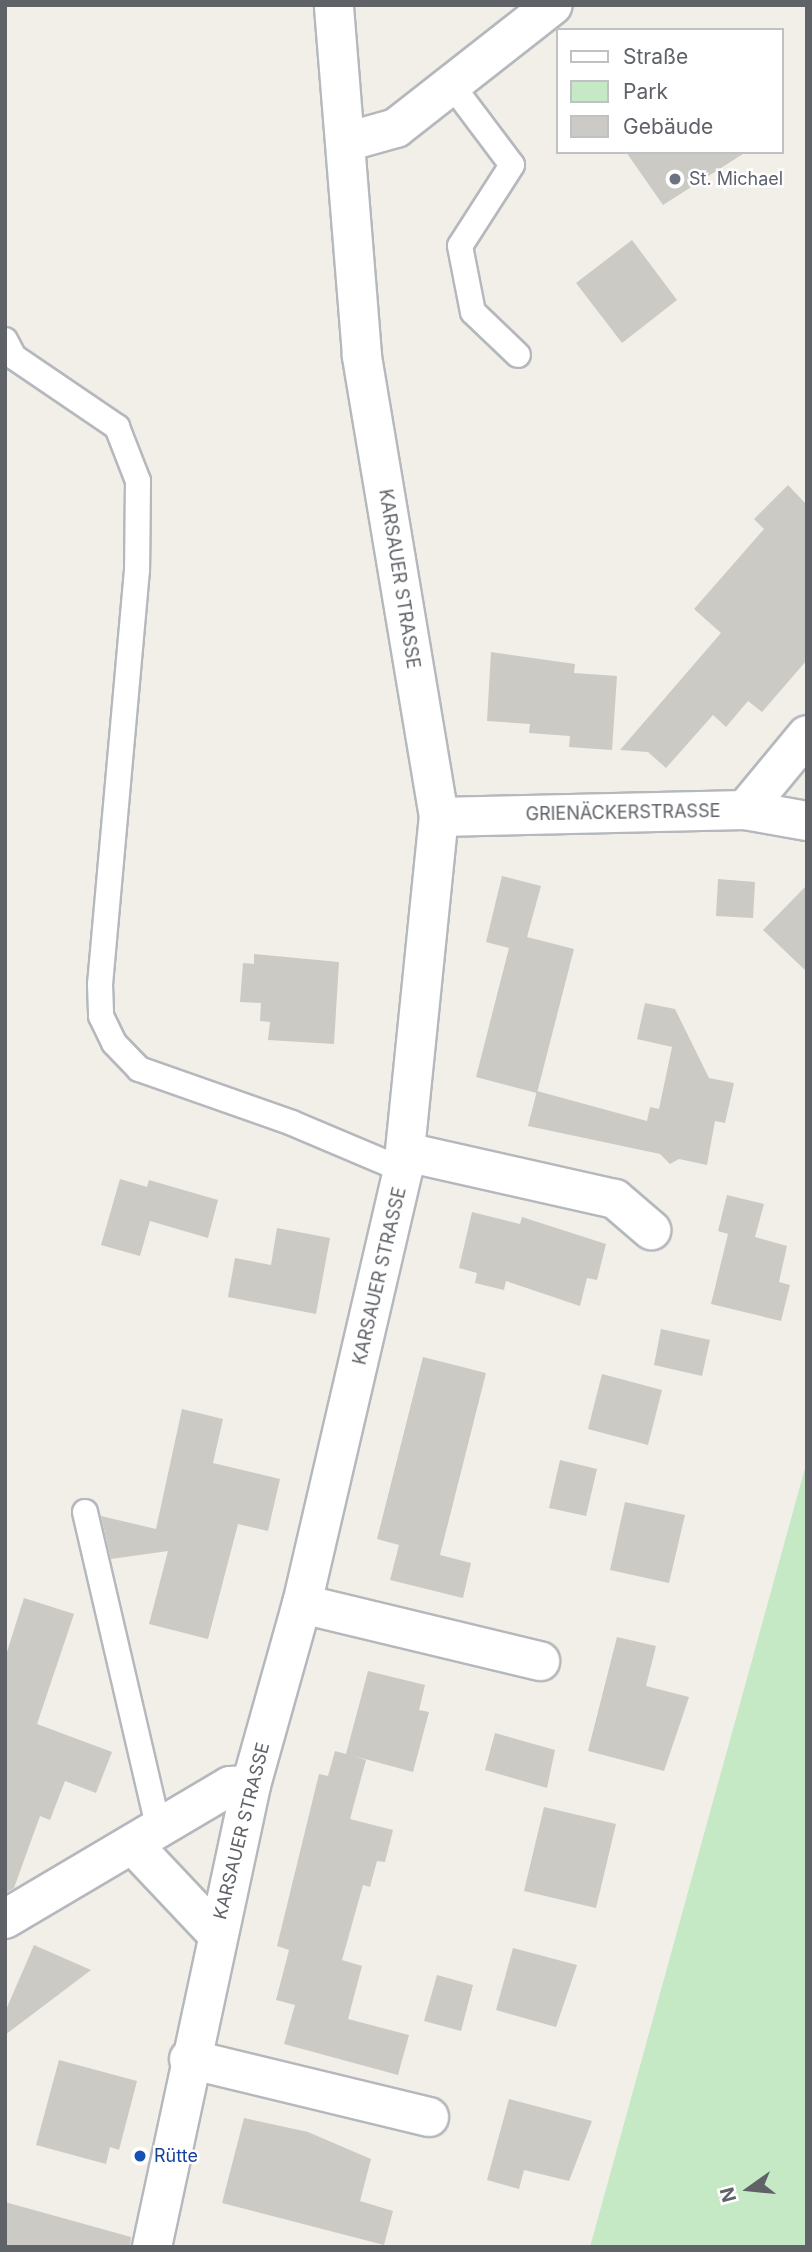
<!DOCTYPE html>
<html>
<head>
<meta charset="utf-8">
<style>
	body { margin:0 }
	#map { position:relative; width:812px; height:2252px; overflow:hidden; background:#f1efe8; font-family:Inter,sans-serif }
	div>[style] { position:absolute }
	.green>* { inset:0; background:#c5e8c5 }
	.building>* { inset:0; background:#cccac5 }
	.roads { filter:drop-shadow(2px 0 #b5b8bc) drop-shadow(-2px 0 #b5b8bc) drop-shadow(0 2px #b5b8bc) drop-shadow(0 -2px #b5b8bc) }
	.lane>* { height:24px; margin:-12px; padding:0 12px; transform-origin:12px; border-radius:12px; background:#fff }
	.street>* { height:38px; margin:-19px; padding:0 19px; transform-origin:19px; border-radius:19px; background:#fff }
	.secondary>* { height:38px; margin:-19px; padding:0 19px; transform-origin:19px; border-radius:19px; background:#fff }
	.dots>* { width:19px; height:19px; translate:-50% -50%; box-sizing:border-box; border:4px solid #fff; border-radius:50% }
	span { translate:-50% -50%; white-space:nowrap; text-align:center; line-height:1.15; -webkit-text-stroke:5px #fff; paint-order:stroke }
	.worship-label { font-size:18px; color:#5b616d }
	.left { translate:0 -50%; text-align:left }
	.street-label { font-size:18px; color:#5f6368 }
	.transit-label { font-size:18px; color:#164399 }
	.frame { position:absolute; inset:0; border:7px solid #5f6368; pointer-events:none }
	.legend { position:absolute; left:556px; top:28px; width:228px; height:126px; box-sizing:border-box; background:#fff; border:2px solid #bfc1c3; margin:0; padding:9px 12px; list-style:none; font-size:21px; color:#5f6368 }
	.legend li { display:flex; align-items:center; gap:14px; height:35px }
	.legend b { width:35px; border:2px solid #bfc1c3 }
	.north { position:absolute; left:714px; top:2154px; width:70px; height:70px; -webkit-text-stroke:5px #fff; paint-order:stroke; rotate:255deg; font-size:19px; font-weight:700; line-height:28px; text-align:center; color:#5f6368 }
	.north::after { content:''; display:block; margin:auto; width:24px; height:32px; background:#5f6368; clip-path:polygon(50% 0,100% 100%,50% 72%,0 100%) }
</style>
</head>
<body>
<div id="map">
	<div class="green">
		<div style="clip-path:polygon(807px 1461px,807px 2247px,590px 2247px)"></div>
	</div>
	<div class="building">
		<div style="clip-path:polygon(626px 152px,746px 152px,663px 205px)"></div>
		<div style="clip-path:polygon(632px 240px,677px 300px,622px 343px,576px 283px)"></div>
		<div style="clip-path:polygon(788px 485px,807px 505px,807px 660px,762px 712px,748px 701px,726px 727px,713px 715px,666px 768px,648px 752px,620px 750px,721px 633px,694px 609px,764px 529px,754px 519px)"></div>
		<div style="clip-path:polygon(491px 652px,575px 664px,574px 673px,617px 676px,612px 750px,569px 747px,570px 736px,529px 733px,530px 724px,487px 721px)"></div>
		<div style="clip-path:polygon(502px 876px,541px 886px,527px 937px,574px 949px,537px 1093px,476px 1077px,509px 948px,486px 942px)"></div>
		<div style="clip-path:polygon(718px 879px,755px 882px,753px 918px,716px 916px)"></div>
		<div style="clip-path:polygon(807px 885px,807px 972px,763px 930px)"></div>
		<div style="clip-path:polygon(254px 954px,339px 962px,334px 1044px,268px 1040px,270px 1022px,260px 1021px,261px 1003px,240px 1002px,243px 963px,254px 964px)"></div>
		<div style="clip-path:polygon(645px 1003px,675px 1009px,709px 1078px,734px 1083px,725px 1123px,715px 1121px,707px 1165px,679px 1159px,670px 1164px,660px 1154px,528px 1126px,537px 1091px,647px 1121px,650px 1107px,659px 1109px,672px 1047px,637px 1039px)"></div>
		<div style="clip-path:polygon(120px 1179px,147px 1187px,149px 1180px,218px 1200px,208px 1238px,150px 1221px,140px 1256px,101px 1245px)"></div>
		<div style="clip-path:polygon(727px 1195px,764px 1204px,755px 1237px,787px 1246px,779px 1282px,790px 1285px,781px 1321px,711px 1304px,728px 1234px,718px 1231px)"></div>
		<div style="clip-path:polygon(472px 1212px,520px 1224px,522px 1217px,606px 1244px,597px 1280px,587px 1278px,580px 1306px,506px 1281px,504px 1290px,475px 1283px,477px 1273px,459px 1268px)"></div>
		<div style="clip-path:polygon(277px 1228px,330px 1238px,316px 1314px,228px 1297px,235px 1258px,271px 1265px)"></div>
		<div style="clip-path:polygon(661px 1329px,710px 1340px,702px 1376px,654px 1365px)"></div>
		<div style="clip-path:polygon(423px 1357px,486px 1373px,440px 1555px,471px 1563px,463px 1598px,390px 1580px,399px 1545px,377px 1539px)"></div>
		<div style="clip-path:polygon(602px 1374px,662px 1390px,648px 1445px,588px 1429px)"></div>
		<div style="clip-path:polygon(182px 1409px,223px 1419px,213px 1463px,280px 1479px,268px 1531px,238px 1524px,208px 1639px,149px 1624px,168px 1551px,111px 1559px,101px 1516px,156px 1529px)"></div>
		<div style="clip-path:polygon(560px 1460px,597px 1469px,586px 1516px,549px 1508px)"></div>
		<div style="clip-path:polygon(625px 1502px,685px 1515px,669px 1583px,610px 1570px)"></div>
		<div style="clip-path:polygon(24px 1598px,74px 1614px,37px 1724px,112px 1752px,96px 1793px,65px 1781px,50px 1820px,40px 1816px,14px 1888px,5px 1893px,5px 1658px)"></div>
		<div style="clip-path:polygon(617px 1637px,656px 1646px,646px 1686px,689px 1697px,664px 1771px,588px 1751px)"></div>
		<div style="clip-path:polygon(368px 1671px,425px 1685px,419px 1710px,429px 1712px,413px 1772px,354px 1756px,366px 1760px,350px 1819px,393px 1830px,385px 1862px,377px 1861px,370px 1887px,363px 1885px,342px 1960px,362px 1966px,348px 2019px,409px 2035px,398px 2075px,284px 2044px,295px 2005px,276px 2000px,289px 1950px,277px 1946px,319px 1774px,328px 1776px,335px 1751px,346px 1754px)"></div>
		<div style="clip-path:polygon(495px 1733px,555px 1750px,547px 1788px,485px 1770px)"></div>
		<div style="clip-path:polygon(544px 1807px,616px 1824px,596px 1908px,524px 1891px)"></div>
		<div style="clip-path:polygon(34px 1945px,91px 1970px,5px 2035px,5px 2012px)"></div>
		<div style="clip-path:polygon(513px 1948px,577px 1965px,556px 2027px,496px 2010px)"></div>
		<div style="clip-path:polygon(437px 1975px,473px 1985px,461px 2031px,424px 2021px)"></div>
		<div style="clip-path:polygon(59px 2060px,137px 2081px,119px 2150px,110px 2147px,106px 2164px,36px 2145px)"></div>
		<div style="clip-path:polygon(509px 2099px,592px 2121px,569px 2181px,524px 2170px,519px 2189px,487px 2180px)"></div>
		<div style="clip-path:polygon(244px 2118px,308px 2132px,371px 2159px,360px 2201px,393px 2211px,384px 2245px,222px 2203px)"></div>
		<div style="clip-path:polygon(5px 2202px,131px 2237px,130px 2247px,5px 2247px)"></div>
	</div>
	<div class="roads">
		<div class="lane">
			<div style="left:454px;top:88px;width:96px;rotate:53deg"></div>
			<div style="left:512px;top:165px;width:96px;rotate:122.7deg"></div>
			<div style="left:460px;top:246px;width:67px;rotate:78.9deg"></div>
			<div style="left:473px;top:312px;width:62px;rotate:43.7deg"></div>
			<div style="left:5px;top:340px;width:19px;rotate:62deg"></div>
			<div style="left:14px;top:357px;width:125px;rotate:34.2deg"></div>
			<div style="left:117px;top:427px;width:58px;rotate:68.7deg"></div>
			<div style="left:138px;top:481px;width:89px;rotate:90.6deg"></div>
			<div style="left:137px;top:570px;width:416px;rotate:95.1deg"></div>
			<div style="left:100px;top:984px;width:32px;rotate:88deg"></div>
			<div style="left:101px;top:1016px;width:30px;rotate:64deg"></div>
			<div style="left:114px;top:1043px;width:36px;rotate:46deg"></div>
			<div style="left:139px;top:1069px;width:162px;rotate:19.4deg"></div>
			<div style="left:292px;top:1123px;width:121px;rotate:22.9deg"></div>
			<div style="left:85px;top:1512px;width:308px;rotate:76.9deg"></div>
			<div style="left:155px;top:1812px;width:18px;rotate:49deg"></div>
		</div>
		<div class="street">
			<div style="left:346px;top:142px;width:52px;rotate:-15.6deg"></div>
			<div style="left:396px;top:128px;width:199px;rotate:-38.1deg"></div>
			<div style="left:745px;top:810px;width:97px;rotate:-50.4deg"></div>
			<div style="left:439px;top:817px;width:306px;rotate:-1.3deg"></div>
			<div style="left:745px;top:810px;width:63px;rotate:10.1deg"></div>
			<div style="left:406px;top:1152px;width:214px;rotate:12.7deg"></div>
			<div style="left:615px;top:1199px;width:48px;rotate:40.7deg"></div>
			<div style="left:302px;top:1604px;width:245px;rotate:13.5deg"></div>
			<div style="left:135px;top:1847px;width:120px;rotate:46.7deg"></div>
			<div style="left:5px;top:1919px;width:261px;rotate:-30.6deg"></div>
			<div style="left:230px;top:1786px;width:21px;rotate:-3deg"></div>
			<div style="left:189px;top:2059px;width:247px;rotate:13.6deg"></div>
		</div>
		<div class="secondary">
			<div style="left:152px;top:2247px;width:472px;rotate:-77.9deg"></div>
			<div style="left:251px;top:1785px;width:188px;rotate:-74.3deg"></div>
			<div style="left:302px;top:1604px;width:446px;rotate:-76.9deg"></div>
			<div style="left:403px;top:1170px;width:355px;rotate:-84.2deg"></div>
			<div style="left:439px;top:817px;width:468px;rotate:-99.5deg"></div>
			<div style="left:362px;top:355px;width:351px;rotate:-94.6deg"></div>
		</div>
	</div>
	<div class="dots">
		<div style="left:675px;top:179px;background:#6b7280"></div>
		<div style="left:140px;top:2156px;background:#1a4fb4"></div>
	</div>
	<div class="worship-label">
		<span class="left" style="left:689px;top:179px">St. Michael</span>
	</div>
	<div class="street-label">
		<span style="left:399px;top:579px;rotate:81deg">KARSAUER STRASSE</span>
		<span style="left:623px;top:813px;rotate:-1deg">GRIENÄCKERSTRASSE</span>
		<span style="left:380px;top:1276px;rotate:-77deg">KARSAUER STRASSE</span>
		<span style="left:242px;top:1831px;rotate:-76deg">KARSAUER STRASSE</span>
	</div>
	<div class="transit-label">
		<span class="left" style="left:154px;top:2156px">Rütte</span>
	</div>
	<div class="frame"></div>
	<ul class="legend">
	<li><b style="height:9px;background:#fff"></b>Straße</li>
	<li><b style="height:19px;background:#c5e8c5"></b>Park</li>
	<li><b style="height:19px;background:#cccac5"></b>Gebäude</li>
	</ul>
	<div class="north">N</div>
</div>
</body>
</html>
